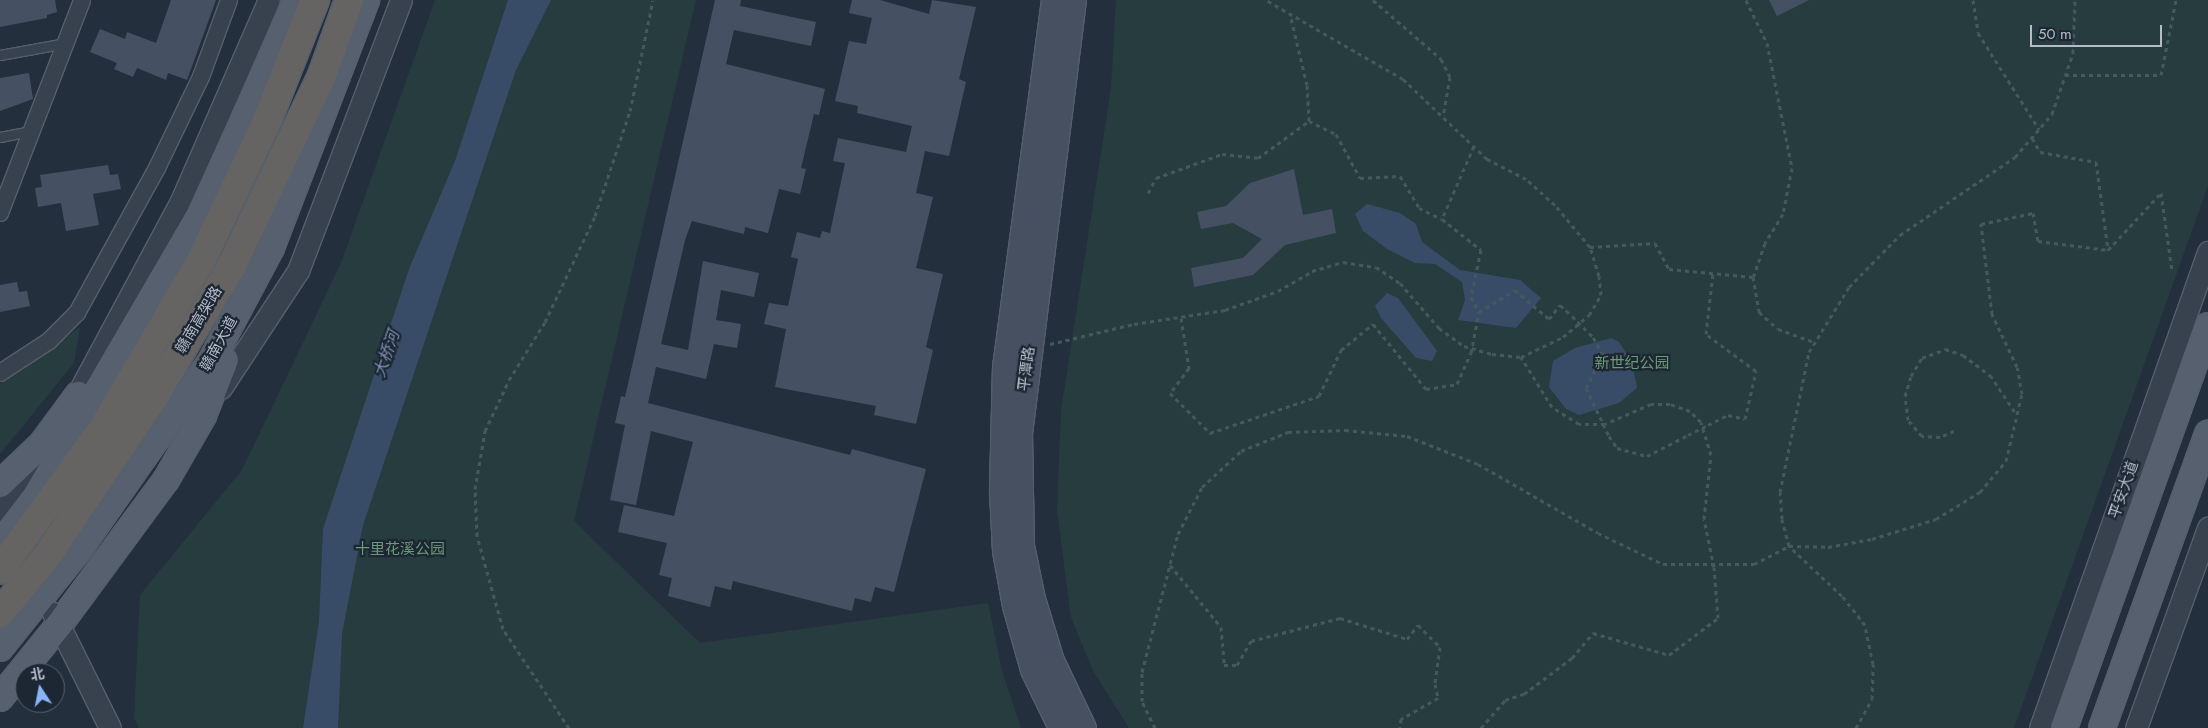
<!DOCTYPE html>
<html>
<head>
<meta charset="utf-8">
<style>
	body { margin:0 }
	#map { position:relative; width:2208px; height:728px; overflow:hidden; background:#242f3e; font-family:Jost,"Noto Sans SC",sans-serif }
	div>[style] { position:absolute }
	.green>* { inset:0; background:#263c3f }
	.water>* { inset:0; background:#394c67 }
	.building>* { inset:0; background:#455162 }
	.path>* { height:3px; margin-top:-1.5px; transform-origin:0; background:repeating-linear-gradient(90deg,#44595c 0 4px,transparent 0 8px) }
	.roads { filter:drop-shadow(1px 0 #565f6c) drop-shadow(-1px 0 #565f6c) drop-shadow(0 1px #565f6c) drop-shadow(0 -1px #565f6c) }
	.service>* { height:9px; margin:-4.5px; padding:0 4.5px; transform-origin:4.5px; border-radius:4.5px; background:#38414e }
	.minor>* { height:16px; margin:-8px; padding:0 8px; transform-origin:8px; border-radius:8px; background:#38414e }
	.tertiary>* { height:21px; margin:-10.5px; padding:0 10.5px; transform-origin:10.5px; border-radius:10.5px; background:#38414e }
	.secondary>* { height:24px; margin:-12px; padding:0 12px; transform-origin:12px; border-radius:12px; background:#465061 }
	.primary>* { height:26px; margin:-13px; padding:0 13px; transform-origin:13px; border-radius:13px; background:#56606e }
	.trunk>* { height:28px; margin:-14px; padding:0 14px; transform-origin:14px; border-radius:14px; background:#656462 }
	.path-bridge>* { height:3px; margin-top:-1.5px; transform-origin:0; background:repeating-linear-gradient(90deg,#44595c 0 4px,transparent 0 8px) }
	span { translate:-50% -50%; white-space:nowrap; text-align:center; line-height:1.15; -webkit-text-stroke:4.5px #1d2633; paint-order:stroke }
	.street-label { font-size:15px; color:#b4bcc9 }
	.park-label { font-size:15px; color:#6b9a76 }
	.water-label { font-size:16px; color:#7c92b1; font-style:italic }
	.north { position:absolute; left:15px; top:663px; width:50px; height:50px; box-sizing:border-box; background:#1d2633; border:1px solid #59626f; border-radius:50%; rotate:349deg; font-size:14px; font-weight:700; line-height:20px; text-align:center; color:#b4bcc9 }
	.north::after { content:''; display:block; margin:auto; width:18px; height:22px; background:#8ab4f8; clip-path:polygon(50% 0,100% 100%,50% 72%,0 100%) }
	.scale { position:absolute; left:2030px; top:25px; width:132px; height:22px; box-sizing:border-box; border:2px solid #b4bcc9; border-top:0; padding-left:6px; font-size:15px; line-height:18px; white-space:nowrap; color:#b4bcc9; -webkit-text-stroke:4px #1d2633; paint-order:stroke }
</style>
</head>
<body>
<div id="map">
	<div class="green">
		<div style="clip-path:polygon(435px 0,696px 0,574px 521px,700px 643px,988px 603px,1002px 671px,1021px 728px,139px 728px,134px 718px,140px 595px,242px 470px,341px 263px)"></div>
		<div style="clip-path:polygon(1116px 0,2208px 0,2208px 186px,2014px 728px,1129px 728px,1093px 671px,1071px 617px,1057px 511px,1061px 411px,1111px 88px)"></div>
		<div style="clip-path:polygon(80px 327px,74px 363px,0 454px,0 384px)"></div>
	</div>
	<div class="water">
		<div style="clip-path:polygon(508px 0,551px 0,516px 70px,363px 525px,342px 634px,338px 728px,303px 728px,319px 622px,323px 529px,409px 269px,455px 161px)"></div>
		<div style="clip-path:polygon(1367px 204px,1400px 213px,1416px 224px,1422px 242px,1460px 270px,1520px 280px,1541px 298px,1516px 328px,1458px 320px,1465px 300px,1462px 282px,1435px 264px,1415px 263px,1387px 249px,1363px 231px,1355px 214px)"></div>
		<div style="clip-path:polygon(1387px 293px,1398px 298px,1437px 351px,1432px 361px,1416px 358px,1381px 318px,1375px 306px)"></div>
		<div style="clip-path:polygon(1611px 338px,1619px 342px,1632px 362px,1637px 388px,1619px 403px,1579px 415px,1566px 409px,1549px 387px,1553px 361px,1575px 348px)"></div>
	</div>
	<div class="building">
		<div style="clip-path:polygon(0 0,55px 0,57px 12px,47px 15px,47px 18px,0 27px)"></div>
		<div style="clip-path:polygon(171px 0,216px 0,187px 80px,168px 73px,166px 80px,137px 68px,133px 77px,114px 69px,117px 63px,90px 52px,100px 29px,125px 39px,127px 32px,156px 43px)"></div>
		<div style="clip-path:polygon(715px 0,741px 0,740px 6px,816px 22px,811px 46px,734px 30px,726px 64px,825px 89px,819px 115px,814px 114px,801px 168px,806px 169px,800px 194px,779px 189px,768px 233px,745px 227px,744px 234px,692px 221px,685px 240px,661px 344px,688px 350px,703px 261px,759px 273px,754px 297px,721px 290px,716px 320px,741px 324px,737px 348px,714px 344px,706px 379px,656px 367px,648px 403px,850px 455px,852px 449px,926px 469px,894px 592px,875px 587px,871px 602px,855px 598px,852px 611px,733px 581px,731px 590px,715px 586px,710px 607px,668px 596px,672px 578px,659px 575px,667px 543px,618px 532px,624px 505px,674px 516px,693px 442px,651px 431px,636px 505px,610px 500px,625px 425px,615px 423px,621px 396px,625px 397px)"></div>
		<div style="clip-path:polygon(852px 0,880px 0,929px 14px,932px 0,976px 7px,959px 79px,966px 82px,949px 156px,925px 151px,916px 193px,933px 197px,916px 268px,943px 274px,926px 347px,933px 350px,916px 424px,874px 415px,876px 406px,775px 387px,786px 329px,764px 324px,769px 303px,788px 306px,798px 259px,791px 257px,797px 232px,820px 238px,822px 231px,830px 233px,845px 163px,833px 161px,838px 138px,906px 152px,912px 126px,857px 113px,858px 106px,835px 101px,849px 41px,866px 44px,872px 18px,849px 13px)"></div>
		<div style="clip-path:polygon(1769px 0,1809px 0,1777px 16px)"></div>
		<div style="clip-path:polygon(29px 73px,33px 99px,0 111px,0 78px)"></div>
		<div style="clip-path:polygon(108px 165px,110px 175px,118px 174px,121px 189px,93px 194px,99px 225px,66px 231px,61px 203px,38px 207px,35px 188px,42px 187px,40px 175px)"></div>
		<div style="clip-path:polygon(1294px 169px,1303px 215px,1332px 209px,1336px 233px,1285px 245px,1253px 275px,1194px 287px,1191px 268px,1243px 258px,1262px 239px,1233px 223px,1201px 229px,1197px 212px,1226px 206px,1250px 183px)"></div>
		<div style="clip-path:polygon(17px 282px,19px 292px,27px 291px,30px 306px,0 312px,0 285px)"></div>
	</div>
	<div class="path">
		<div style="left:1373px;top:0;width:90px;rotate:40.9deg"></div>
		<div style="left:1441px;top:59px;width:20px;rotate:63deg"></div>
		<div style="left:1450px;top:77px;width:39px;rotate:100deg"></div>
		<div style="left:1746px;top:0;width:48px;rotate:64deg"></div>
		<div style="left:1767px;top:43px;width:127px;rotate:78.7deg"></div>
		<div style="left:1792px;top:168px;width:47px;rotate:101.1deg"></div>
		<div style="left:1783px;top:214px;width:34px;rotate:122deg"></div>
		<div style="left:1765px;top:243px;width:36px;rotate:109deg"></div>
		<div style="left:1753px;top:277px;width:36px;rotate:80deg"></div>
		<div style="left:1759px;top:312px;width:25px;rotate:42deg"></div>
		<div style="left:1778px;top:329px;width:37px;rotate:20deg"></div>
		<div style="left:1973px;top:0;width:33px;rotate:81deg"></div>
		<div style="left:1978px;top:33px;width:114px;rotate:57.6deg"></div>
		<div style="left:2065px;top:75px;width:96px"></div>
		<div style="left:2161px;top:75px;width:76px;rotate:-78.7deg"></div>
		<div style="left:1309px;top:121px;width:30px;rotate:26deg"></div>
		<div style="left:1336px;top:134px;width:50px;rotate:61.4deg"></div>
		<div style="left:1360px;top:178px;width:40px;rotate:-2.9deg"></div>
		<div style="left:1400px;top:176px;width:37px;rotate:59deg"></div>
		<div style="left:1419px;top:208px;width:25px;rotate:26deg"></div>
		<div style="left:2032px;top:138px;width:16px;rotate:60deg"></div>
		<div style="left:2040px;top:152px;width:57px;rotate:10.1deg"></div>
		<div style="left:2096px;top:162px;width:89px;rotate:82.2deg"></div>
		<div style="left:2108px;top:250px;width:78px;rotate:-47.1deg"></div>
		<div style="left:2161px;top:193px;width:78px;rotate:81.9deg"></div>
		<div style="left:1474px;top:146px;width:80px;rotate:113.7deg"></div>
		<div style="left:1442px;top:219px;width:50px;rotate:38.5deg"></div>
		<div style="left:1481px;top:250px;width:48px;rotate:102deg"></div>
		<div style="left:1471px;top:297px;width:17px;rotate:62deg"></div>
		<div style="left:1479px;top:312px;width:42px;rotate:-31.4deg"></div>
		<div style="left:1515px;top:290px;width:45px;rotate:40.5deg"></div>
		<div style="left:1549px;top:319px;width:18px;rotate:-52deg"></div>
		<div style="left:1560px;top:305px;width:16px;rotate:43deg"></div>
		<div style="left:1148px;top:193px;width:17px;rotate:-62deg"></div>
		<div style="left:1156px;top:178px;width:70px;rotate:-20deg"></div>
		<div style="left:1222px;top:154px;width:36px;rotate:6deg"></div>
		<div style="left:1258px;top:158px;width:63px;rotate:-36deg"></div>
		<div style="left:1309px;top:121px;width:36px;rotate:-93deg"></div>
		<div style="left:1307px;top:85px;width:69px;rotate:-103.4deg"></div>
		<div style="left:1590px;top:247px;width:65px;rotate:-3.5deg"></div>
		<div style="left:1655px;top:243px;width:30px;rotate:62deg"></div>
		<div style="left:1669px;top:269px;width:84px;rotate:5.4deg"></div>
		<div style="left:1181px;top:318px;width:51px;rotate:80.9deg"></div>
		<div style="left:1189px;top:368px;width:31px;rotate:127deg"></div>
		<div style="left:1170px;top:393px;width:57px;rotate:45deg"></div>
		<div style="left:1210px;top:433px;width:115px;rotate:-18.7deg"></div>
		<div style="left:1319px;top:396px;width:51px;rotate:-64.4deg"></div>
		<div style="left:1341px;top:350px;width:41px;rotate:-39.1deg"></div>
		<div style="left:1373px;top:324px;width:84px;rotate:50.8deg"></div>
		<div style="left:1426px;top:389px;width:31px;rotate:-9deg"></div>
		<div style="left:1457px;top:384px;width:34px;rotate:-66deg"></div>
		<div style="left:1471px;top:353px;width:42px;rotate:-79deg"></div>
		<div style="left:1050px;top:344px;width:86px;rotate:-13.4deg"></div>
		<div style="left:1134px;top:324px;width:92px;rotate:-8.7deg"></div>
		<div style="left:1225px;top:310px;width:56px;rotate:-19.7deg"></div>
		<div style="left:1278px;top:291px;width:39px;rotate:-30deg"></div>
		<div style="left:1312px;top:271px;width:32px;rotate:-16deg"></div>
		<div style="left:1343px;top:262px;width:33px;rotate:9deg"></div>
		<div style="left:1376px;top:267px;width:29px;rotate:34deg"></div>
		<div style="left:1400px;top:283px;width:60px;rotate:49.1deg"></div>
		<div style="left:1439px;top:328px;width:31px;rotate:36deg"></div>
		<div style="left:1464px;top:346px;width:29px;rotate:16deg"></div>
		<div style="left:1492px;top:354px;width:29px;rotate:6deg"></div>
		<div style="left:1521px;top:357px;width:47px;rotate:-25.5deg"></div>
		<div style="left:1563px;top:337px;width:34px;rotate:-40deg"></div>
		<div style="left:1589px;top:315px;width:23px;rotate:-59deg"></div>
		<div style="left:1601px;top:295px;width:19px;rotate:-96deg"></div>
		<div style="left:1599px;top:276px;width:30px;rotate:-107deg"></div>
		<div style="left:1590px;top:247px;width:55px;rotate:-129.8deg"></div>
		<div style="left:1555px;top:205px;width:39px;rotate:-138deg"></div>
		<div style="left:1526px;top:179px;width:44px;rotate:-152.9deg"></div>
		<div style="left:1487px;top:159px;width:116px;rotate:-136.4deg"></div>
		<div style="left:1403px;top:79px;width:158px;rotate:-150deg"></div>
		<div style="left:1586px;top:388px;width:37px;rotate:-63deg"></div>
		<div style="left:1603px;top:355px;width:21px;rotate:-119deg"></div>
		<div style="left:1708px;top:425px;width:22px;rotate:-27deg"></div>
		<div style="left:1728px;top:415px;width:17px;rotate:13deg"></div>
		<div style="left:1745px;top:419px;width:49px;rotate:-77.1deg"></div>
		<div style="left:1756px;top:371px;width:62px;rotate:-143.5deg"></div>
		<div style="left:1706px;top:334px;width:61px;rotate:-83.5deg"></div>
		<div style="left:1954px;top:431px;width:15px;rotate:157deg"></div>
		<div style="left:1940px;top:437px;width:18px;rotate:-177deg"></div>
		<div style="left:1922px;top:436px;width:21px;rotate:-131deg"></div>
		<div style="left:1908px;top:420px;width:24px;rotate:-97deg"></div>
		<div style="left:1905px;top:396px;width:21px;rotate:-73deg"></div>
		<div style="left:1911px;top:376px;width:21px;rotate:-59deg"></div>
		<div style="left:1922px;top:358px;width:25px;rotate:-21deg"></div>
		<div style="left:1945px;top:349px;width:19px;rotate:18deg"></div>
		<div style="left:1963px;top:355px;width:34px;rotate:37deg"></div>
		<div style="left:1990px;top:375px;width:48px;rotate:56deg"></div>
		<div style="left:1609px;top:436px;width:14px;rotate:56deg"></div>
		<div style="left:1617px;top:448px;width:31px;rotate:15deg"></div>
		<div style="left:1647px;top:456px;width:46px;rotate:-27.1deg"></div>
		<div style="left:1170px;top:565px;width:80px;rotate:50.6deg"></div>
		<div style="left:1221px;top:627px;width:38px;rotate:85deg"></div>
		<div style="left:1224px;top:665px;width:13px"></div>
		<div style="left:1237px;top:665px;width:28px;rotate:-60deg"></div>
		<div style="left:1251px;top:641px;width:92px;rotate:-14.5deg"></div>
		<div style="left:1340px;top:618px;width:70px;rotate:17.4deg"></div>
		<div style="left:1407px;top:639px;width:18px;rotate:-52deg"></div>
		<div style="left:1418px;top:625px;width:31px;rotate:45deg"></div>
		<div style="left:1440px;top:647px;width:37px;rotate:98deg"></div>
		<div style="left:1435px;top:684px;width:14px;rotate:78deg"></div>
		<div style="left:1438px;top:698px;width:43px;rotate:150.4deg"></div>
		<div style="left:1401px;top:719px;width:9px;rotate:96deg"></div>
		<div style="left:569px;top:728px;width:119px;rotate:-123.7deg"></div>
		<div style="left:503px;top:629px;width:97px;rotate:-105.6deg"></div>
		<div style="left:477px;top:536px;width:47px;rotate:-92.4deg"></div>
		<div style="left:475px;top:489px;width:59px;rotate:-80.2deg"></div>
		<div style="left:485px;top:431px;width:56px;rotate:-64.8deg"></div>
		<div style="left:509px;top:380px;width:68px;rotate:-58.2deg"></div>
		<div style="left:545px;top:322px;width:117px;rotate:-64.7deg"></div>
		<div style="left:595px;top:216px;width:111px;rotate:-71.6deg"></div>
		<div style="left:630px;top:111px;width:113px;rotate:-78.3deg"></div>
		<div style="left:1155px;top:728px;width:30px;rotate:-116deg"></div>
		<div style="left:1142px;top:701px;width:29px;rotate:-90deg"></div>
		<div style="left:1142px;top:672px;width:143px;rotate:-75.4deg"></div>
		<div style="left:1178px;top:534px;width:53px;rotate:-62.9deg"></div>
		<div style="left:1202px;top:487px;width:53px;rotate:-42.7deg"></div>
		<div style="left:1241px;top:451px;width:51px;rotate:-22deg"></div>
		<div style="left:1288px;top:432px;width:57px;rotate:-2deg"></div>
		<div style="left:1345px;top:430px;width:62px;rotate:5.5deg"></div>
		<div style="left:1407px;top:436px;width:76px;rotate:21.5deg"></div>
		<div style="left:1478px;top:464px;width:138px;rotate:29.9deg"></div>
		<div style="left:1598px;top:533px;width:72px;rotate:25.5deg"></div>
		<div style="left:1663px;top:564px;width:91px"></div>
		<div style="left:1754px;top:564px;width:39px;rotate:-27deg"></div>
		<div style="left:1789px;top:546px;width:39px;rotate:1deg"></div>
		<div style="left:1828px;top:547px;width:45px;rotate:-10.3deg"></div>
		<div style="left:1872px;top:539px;width:67px;rotate:-17.4deg"></div>
		<div style="left:1936px;top:519px;width:52px;rotate:-31.5deg"></div>
		<div style="left:1980px;top:492px;width:40px;rotate:-50deg"></div>
		<div style="left:2006px;top:461px;width:69px;rotate:-76.6deg"></div>
		<div style="left:2022px;top:394px;width:27px;rotate:-100deg"></div>
		<div style="left:2017px;top:367px;width:59px;rotate:-115.3deg"></div>
		<div style="left:1992px;top:314px;width:91px;rotate:-97deg"></div>
		<div style="left:1981px;top:224px;width:53px;rotate:-11.9deg"></div>
		<div style="left:2033px;top:213px;width:28px;rotate:80deg"></div>
		<div style="left:2038px;top:241px;width:71px;rotate:7.3deg"></div>
		<div style="left:1481px;top:728px;width:37px;rotate:-49deg"></div>
		<div style="left:1505px;top:700px;width:20px;rotate:-18deg"></div>
		<div style="left:1524px;top:694px;width:60px;rotate:-36.9deg"></div>
		<div style="left:1572px;top:658px;width:33px;rotate:-50deg"></div>
		<div style="left:1593px;top:633px;width:79px;rotate:16.1deg"></div>
		<div style="left:1669px;top:655px;width:61px;rotate:-37.1deg"></div>
		<div style="left:1718px;top:618px;width:51px;rotate:-94.5deg"></div>
		<div style="left:1714px;top:567px;width:49px;rotate:-101.8deg"></div>
		<div style="left:1704px;top:519px;width:64px;rotate:-83.8deg"></div>
		<div style="left:1711px;top:455px;width:34px;rotate:-107deg"></div>
		<div style="left:1701px;top:422px;width:16px;rotate:-135deg"></div>
		<div style="left:1690px;top:411px;width:21px;rotate:-161deg"></div>
		<div style="left:1670px;top:404px;width:19px;rotate:180deg"></div>
		<div style="left:1651px;top:404px;width:50px;rotate:156.5deg"></div>
		<div style="left:1605px;top:424px;width:26px;rotate:180deg"></div>
		<div style="left:1579px;top:424px;width:32px;rotate:-148deg"></div>
		<div style="left:1552px;top:407px;width:59px;rotate:-121.8deg"></div>
		<div style="left:1856px;top:728px;width:33px;rotate:-61deg"></div>
		<div style="left:1872px;top:699px;width:35px;rotate:-88deg"></div>
		<div style="left:1873px;top:664px;width:40px;rotate:-102deg"></div>
		<div style="left:1865px;top:625px;width:37px;rotate:-128deg"></div>
		<div style="left:1842px;top:596px;width:73px;rotate:-136.7deg"></div>
		<div style="left:1789px;top:546px;width:28px;rotate:-105deg"></div>
		<div style="left:1782px;top:519px;width:27px;rotate:-94deg"></div>
		<div style="left:1780px;top:492px;width:143px;rotate:-78.3deg"></div>
		<div style="left:1809px;top:352px;width:76px;rotate:-58.4deg"></div>
		<div style="left:1849px;top:287px;width:73px;rotate:-45.6deg"></div>
		<div style="left:1900px;top:235px;width:139px;rotate:-34.1deg"></div>
		<div style="left:2015px;top:157px;width:57px;rotate:-49.3deg"></div>
		<div style="left:2052px;top:114px;width:65px;rotate:-71deg"></div>
		<div style="left:2073px;top:53px;width:53px;rotate:-87.8deg"></div>
	</div>
	<div class="roads">
		<div class="service">
			<div style="left:0;top:55px;width:67px;rotate:-10.3deg"></div>
			<div style="left:0;top:137px;width:32px;rotate:-11deg"></div>
		</div>
		<div class="minor">
			<div style="left:0;top:213px;width:228px;rotate:-68.9deg"></div>
			<div style="left:0;top:373px;width:59px;rotate:-33.1deg"></div>
			<div style="left:49px;top:341px;width:40px;rotate:-45deg"></div>
			<div style="left:77px;top:313px;width:166px;rotate:-61.1deg"></div>
			<div style="left:157px;top:168px;width:101px;rotate:-64.2deg"></div>
			<div style="left:201px;top:77px;width:82px;rotate:-70deg"></div>
		</div>
		<div class="tertiary">
			<div style="left:221px;top:388px;width:140px;rotate:-56.7deg"></div>
			<div style="left:298px;top:271px;width:290px;rotate:-69.2deg"></div>
			<div style="left:70px;top:408px;width:235px;rotate:-61.8deg"></div>
			<div style="left:181px;top:201px;width:219px;rotate:-66.4deg"></div>
			<div style="left:0;top:516px;width:78px;rotate:-56.5deg"></div>
			<div style="left:53px;top:613px;width:128px;rotate:63.6deg"></div>
			<div style="left:2040px;top:728px;width:505px;rotate:-70.56deg"></div>
			<div style="left:2136px;top:728px;width:213px;rotate:-70.2deg"></div>
		</div>
		<div class="secondary">
			<div style="left:1054px;top:0;width:369px;rotate:97.6deg"></div>
			<div style="left:1005px;top:366px;width:126px;rotate:91.4deg"></div>
			<div style="left:1002px;top:492px;width:59px;rotate:87.1deg"></div>
			<div style="left:1005px;top:551px;width:56px;rotate:79.7deg"></div>
			<div style="left:1015px;top:606px;width:66px;rotate:74.3deg"></div>
			<div style="left:1033px;top:670px;width:64px;rotate:64.2deg"></div>
			<div style="left:1074px;top:0;width:436px;rotate:97.1deg"></div>
			<div style="left:1020px;top:433px;width:113px;rotate:89deg"></div>
			<div style="left:1022px;top:546px;width:54px;rotate:78.3deg"></div>
			<div style="left:1033px;top:599px;width:65px;rotate:73deg"></div>
			<div style="left:1052px;top:661px;width:74px;rotate:64.5deg"></div>
		</div>
		<div class="primary">
			<div style="left:0;top:484px;width:58px;rotate:-43.6deg"></div>
			<div style="left:42px;top:444px;width:61px;rotate:-53.7deg"></div>
			<div style="left:0;top:543px;width:59px;rotate:-52.5deg"></div>
			<div style="left:36px;top:496px;width:324px;rotate:-59.8deg"></div>
			<div style="left:199px;top:216px;width:237px;rotate:-65.6deg"></div>
			<div style="left:0;top:648px;width:128px;rotate:-51.3deg"></div>
			<div style="left:80px;top:548px;width:228px;rotate:-55deg"></div>
			<div style="left:211px;top:361px;width:128px;rotate:-62deg"></div>
			<div style="left:271px;top:248px;width:266px;rotate:-69deg"></div>
			<div style="left:0;top:698px;width:94px;rotate:-51.1deg"></div>
			<div style="left:59px;top:625px;width:180px;rotate:-53.6deg"></div>
			<div style="left:166px;top:480px;width:74px;rotate:-60deg"></div>
			<div style="left:203px;top:416px;width:60px;rotate:-68.6deg"></div>
			<div style="left:2064px;top:728px;width:427px;rotate:-70.3deg"></div>
			<div style="left:2102px;top:728px;width:313px;rotate:-70.2deg"></div>
		</div>
		<div class="trunk">
			<div style="left:0;top:570px;width:175px;rotate:-54deg"></div>
			<div style="left:103px;top:428px;width:194px;rotate:-59.6deg"></div>
			<div style="left:201px;top:261px;width:157px;rotate:-64.7deg"></div>
			<div style="left:268px;top:119px;width:128px;rotate:-68.4deg"></div>
			<div style="left:0;top:613px;width:74px;rotate:-50.5deg"></div>
			<div style="left:47px;top:556px;width:188px;rotate:-56.1deg"></div>
			<div style="left:152px;top:400px;width:155px;rotate:-59.3deg"></div>
			<div style="left:231px;top:267px;width:212px;rotate:-64.6deg"></div>
			<div style="left:322px;top:75px;width:80px;rotate:-70.2deg"></div>
		</div>
	</div>
	<div class="path-bridge">
		<div style="left:1572px;top:316px;width:30px;rotate:45deg"></div>
		<div style="left:1586px;top:388px;width:53px;rotate:64.4deg"></div>
		<div style="left:1688px;top:435px;width:22px;rotate:-27deg"></div>
	</div>
	<div class="street-label">
		<span style="left:199px;top:320px;rotate:-59deg">赣南高架路</span>
		<span style="left:219px;top:344px;rotate:-61deg">赣南大道</span>
		<span style="left:1027px;top:369px;rotate:-83deg">平潭路</span>
		<span style="left:2124px;top:490px;rotate:-71deg">平安大道</span>
	</div>
	<div class="park-label">
		<span style="left:1632px;top:364px">新世纪公园</span>
		<span style="left:400px;top:550px">十里花溪公园</span>
	</div>
	<div class="water-label">
		<span style="left:387px;top:354px;rotate:-71deg">大桥河</span>
	</div>
	<div class="north">北</div>
	<div class="scale">50 m</div>
</div>
</body>
</html>
